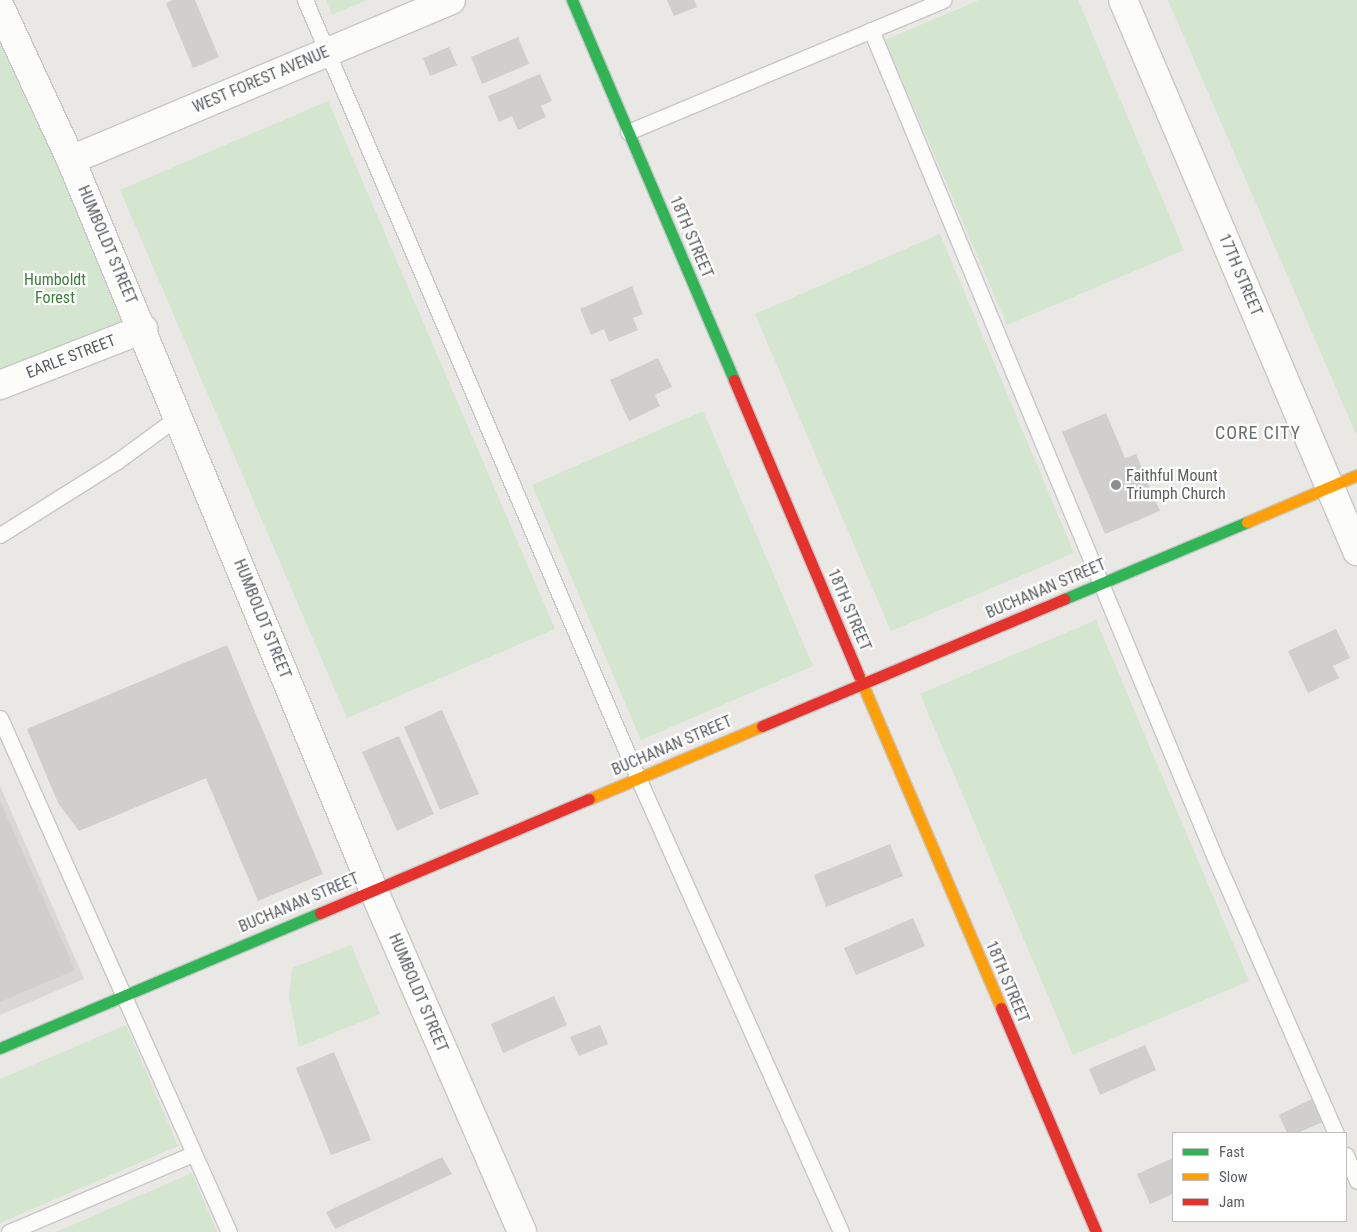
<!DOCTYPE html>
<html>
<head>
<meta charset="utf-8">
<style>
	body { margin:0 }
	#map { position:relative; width:1357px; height:1232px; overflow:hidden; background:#eae8e4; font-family:"Roboto Condensed",sans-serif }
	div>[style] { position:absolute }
	.industrial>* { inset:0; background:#dad7d4 }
	.green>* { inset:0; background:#d4e5d0 }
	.building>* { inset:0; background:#d0cfcd }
	.roads { filter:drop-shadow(1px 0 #c6c7c6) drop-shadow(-1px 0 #c6c7c6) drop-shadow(0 1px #c6c7c6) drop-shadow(0 -1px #c6c7c6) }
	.lane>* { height:15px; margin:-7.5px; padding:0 7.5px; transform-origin:7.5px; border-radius:7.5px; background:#fcfcfb }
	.street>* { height:28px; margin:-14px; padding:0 14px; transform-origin:14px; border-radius:14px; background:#fcfcfb }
	.fast>* { height:11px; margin:-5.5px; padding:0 5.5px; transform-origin:5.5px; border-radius:5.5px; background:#30b455 }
	.slow>* { height:11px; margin:-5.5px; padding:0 5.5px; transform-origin:5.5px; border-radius:5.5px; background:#ff9f0a }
	.jam>* { height:11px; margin:-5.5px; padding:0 5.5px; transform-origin:5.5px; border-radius:5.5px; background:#e5322d }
	.dots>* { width:14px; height:14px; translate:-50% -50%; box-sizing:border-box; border:2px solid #fff; border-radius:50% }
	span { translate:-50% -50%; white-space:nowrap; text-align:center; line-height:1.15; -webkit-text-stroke:4.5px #fff; paint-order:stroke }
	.street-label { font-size:16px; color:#5a5e62 }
	.park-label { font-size:16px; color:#3c803b }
	.poi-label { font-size:16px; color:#5a5e62 }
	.left { translate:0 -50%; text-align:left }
	.neighbourhood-label { font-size:18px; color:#6b7073; letter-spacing:1px }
	.legend { position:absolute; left:1172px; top:1132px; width:175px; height:90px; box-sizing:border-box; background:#fff; border:1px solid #bdbfc0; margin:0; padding:6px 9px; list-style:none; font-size:15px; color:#5a5e62 }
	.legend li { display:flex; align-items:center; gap:10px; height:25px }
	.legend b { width:25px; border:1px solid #bdbfc0 }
</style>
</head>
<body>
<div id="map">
	<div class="industrial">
		<div style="clip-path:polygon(0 786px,84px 979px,0 1015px)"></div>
	</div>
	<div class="green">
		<div style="clip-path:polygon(326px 0,367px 0,332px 15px)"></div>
		<div style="clip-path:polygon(979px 0,1078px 0,1184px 250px,1007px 325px,885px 40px)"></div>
		<div style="clip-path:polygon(1168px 0,1357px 0,1357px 434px,1356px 434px)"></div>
		<div style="clip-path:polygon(0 8px,127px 319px,0 371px)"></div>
		<div style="clip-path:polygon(328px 101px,555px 629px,347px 718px,120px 190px)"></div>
		<div style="clip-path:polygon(940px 234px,1074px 553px,891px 631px,755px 314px)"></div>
		<div style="clip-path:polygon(703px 411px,813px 666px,641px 740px,532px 485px)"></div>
		<div style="clip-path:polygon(1096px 620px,1249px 981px,1073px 1055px,920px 694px)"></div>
		<div style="clip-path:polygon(351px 945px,380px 1014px,299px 1047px,289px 996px,292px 968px)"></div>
		<div style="clip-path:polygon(126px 1025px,178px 1146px,0 1223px,0 1079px)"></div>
		<div style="clip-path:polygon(192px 1173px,217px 1232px,56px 1232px)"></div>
	</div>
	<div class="building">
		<div style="clip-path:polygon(173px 0,195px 0,219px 57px,193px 68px,166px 3px)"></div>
		<div style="clip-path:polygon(667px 0,694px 0,697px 7px,674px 16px)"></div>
		<div style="clip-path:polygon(518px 37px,529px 64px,482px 84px,471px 57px)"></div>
		<div style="clip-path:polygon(449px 47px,457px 65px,430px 76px,423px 58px)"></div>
		<div style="clip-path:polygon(540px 74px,552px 101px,541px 106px,546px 117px,518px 130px,512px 116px,499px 122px,488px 96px)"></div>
		<div style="clip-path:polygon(632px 286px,643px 314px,633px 318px,638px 330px,609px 342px,604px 329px,591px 335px,580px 309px)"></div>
		<div style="clip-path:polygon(658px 358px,672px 387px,655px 395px,660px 406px,629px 421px,610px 380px)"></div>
		<div style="clip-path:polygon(1106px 413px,1125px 458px,1136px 454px,1160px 511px,1105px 534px,1062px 432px)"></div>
		<div style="clip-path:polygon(1336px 629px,1350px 658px,1333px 666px,1339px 678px,1308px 693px,1288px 651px)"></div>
		<div style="clip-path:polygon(227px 645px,323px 874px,258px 901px,206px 778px,79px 831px,58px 803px,27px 729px)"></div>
		<div style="clip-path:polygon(442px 710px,479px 794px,440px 810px,404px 727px)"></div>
		<div style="clip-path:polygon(399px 736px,434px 814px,397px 831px,362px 752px)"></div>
		<div style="clip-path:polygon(0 801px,75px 970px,0 1002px)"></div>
		<div style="clip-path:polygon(890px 844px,903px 876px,826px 907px,814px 875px)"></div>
		<div style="clip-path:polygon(913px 918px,925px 946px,856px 975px,844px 948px)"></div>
		<div style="clip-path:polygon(554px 996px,567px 1025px,503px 1053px,491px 1024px)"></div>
		<div style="clip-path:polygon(600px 1025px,608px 1044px,579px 1056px,570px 1037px)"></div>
		<div style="clip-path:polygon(1145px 1045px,1156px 1070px,1100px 1095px,1089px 1069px)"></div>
		<div style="clip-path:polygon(334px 1052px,371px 1140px,331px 1155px,296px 1068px)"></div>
		<div style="clip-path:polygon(1312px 1099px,1323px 1122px,1297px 1133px,1287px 1133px,1279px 1115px)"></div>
		<div style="clip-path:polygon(442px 1157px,452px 1174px,335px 1229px,326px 1212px)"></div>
		<div style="clip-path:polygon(1173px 1158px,1173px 1194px,1150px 1204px,1137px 1174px)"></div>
	</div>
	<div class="roads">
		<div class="lane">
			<div style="left:305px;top:0;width:846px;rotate:66.83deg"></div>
			<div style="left:638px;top:778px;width:497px;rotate:65.9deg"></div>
			<div style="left:871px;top:30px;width:889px;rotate:67.44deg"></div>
			<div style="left:1212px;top:851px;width:308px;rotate:66.3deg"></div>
			<div style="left:628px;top:132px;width:342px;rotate:-22.7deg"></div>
			<div style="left:0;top:535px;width:137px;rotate:-32.2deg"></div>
			<div style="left:116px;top:462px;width:78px;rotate:-36.1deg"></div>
			<div style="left:0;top:718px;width:563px;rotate:65.99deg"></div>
			<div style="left:1346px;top:1155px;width:28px;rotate:67deg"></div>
			<div style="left:9px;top:1232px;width:200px;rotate:-23deg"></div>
		</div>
		<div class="street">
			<div style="left:1123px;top:0;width:599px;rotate:66.99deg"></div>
			<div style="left:0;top:7px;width:169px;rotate:65.1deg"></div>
			<div style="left:71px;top:160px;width:789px;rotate:67.5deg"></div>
			<div style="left:373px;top:889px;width:374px;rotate:66.5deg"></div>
			<div style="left:71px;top:160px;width:412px;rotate:-22.8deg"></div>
			<div style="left:0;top:385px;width:154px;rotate:-21.4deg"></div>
		</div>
		<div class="fast">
			<div style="left:572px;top:0;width:413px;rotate:66.9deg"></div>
			<div style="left:1064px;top:599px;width:199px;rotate:-22.8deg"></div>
			<div style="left:0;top:1048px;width:347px;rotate:-22.9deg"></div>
		</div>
		<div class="slow">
			<div style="left:1247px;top:522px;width:120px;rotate:-23.1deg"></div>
			<div style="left:859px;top:676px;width:361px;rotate:66.8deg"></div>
			<div style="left:589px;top:799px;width:188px;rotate:-22.9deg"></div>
		</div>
		<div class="jam">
			<div style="left:734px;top:380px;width:321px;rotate:67.1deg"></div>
			<div style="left:762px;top:726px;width:328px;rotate:-22.8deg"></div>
			<div style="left:320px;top:913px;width:292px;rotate:-23deg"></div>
			<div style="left:1001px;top:1008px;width:243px;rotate:67deg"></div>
		</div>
	</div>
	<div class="dots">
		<div style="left:1116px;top:485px;background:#8c8e90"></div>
	</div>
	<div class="street-label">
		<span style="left:261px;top:80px;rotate:-23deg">WEST FOREST AVENUE</span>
		<span style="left:691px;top:237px;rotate:67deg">18TH STREET</span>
		<span style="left:107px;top:245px;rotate:67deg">HUMBOLDT STREET</span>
		<span style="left:1240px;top:275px;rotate:67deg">17TH STREET</span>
		<span style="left:71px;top:357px;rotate:-21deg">EARLE STREET</span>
		<span style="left:1046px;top:589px;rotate:-23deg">BUCHANAN STREET</span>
		<span style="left:849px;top:610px;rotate:67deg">18TH STREET</span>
		<span style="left:262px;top:619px;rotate:68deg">HUMBOLDT STREET</span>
		<span style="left:672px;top:746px;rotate:-23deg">BUCHANAN STREET</span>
		<span style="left:299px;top:903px;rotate:-23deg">BUCHANAN STREET</span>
		<span style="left:1007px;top:982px;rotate:67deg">18TH STREET</span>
		<span style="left:418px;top:993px;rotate:67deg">HUMBOLDT STREET</span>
	</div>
	<div class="park-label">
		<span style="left:55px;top:289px">Humboldt<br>Forest</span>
	</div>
	<div class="poi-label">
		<span class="left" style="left:1126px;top:485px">Faithful Mount<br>Triumph Church</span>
	</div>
	<div class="neighbourhood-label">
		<span style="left:1258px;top:433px">CORE CITY</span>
	</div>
	<ul class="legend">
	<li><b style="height:6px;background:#30b455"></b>Fast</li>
	<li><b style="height:6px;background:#ff9f0a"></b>Slow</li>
	<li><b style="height:6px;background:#e5322d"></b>Jam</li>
	</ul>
</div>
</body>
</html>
